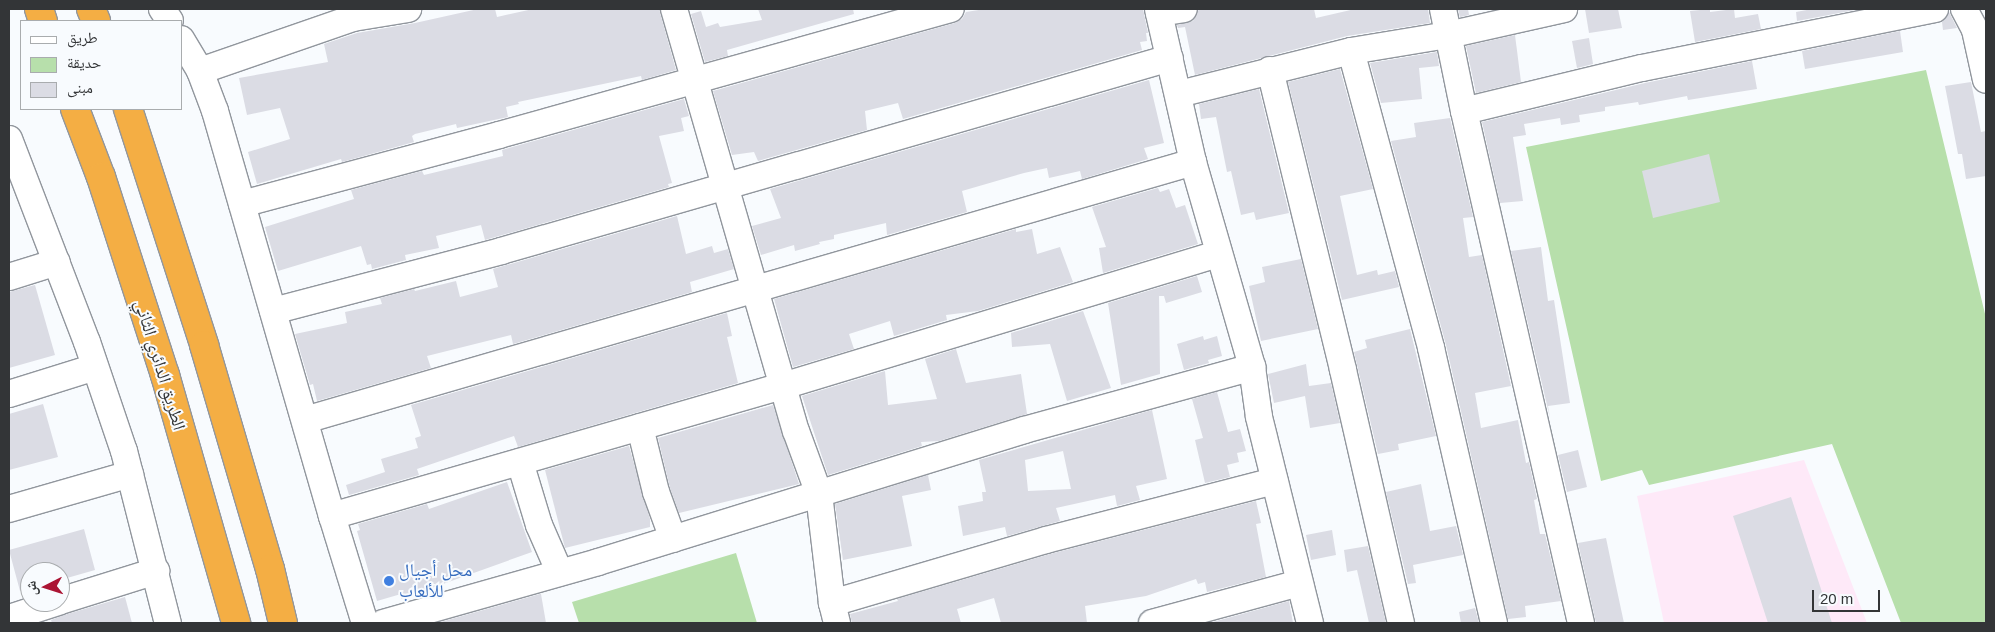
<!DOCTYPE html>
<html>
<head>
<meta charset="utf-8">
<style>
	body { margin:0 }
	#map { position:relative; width:1995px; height:632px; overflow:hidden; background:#f8fbfe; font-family:Arial,"Noto Naskh Arabic",sans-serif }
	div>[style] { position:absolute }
	.education>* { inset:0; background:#fee9f8 }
	.green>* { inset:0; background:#b7dfab }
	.building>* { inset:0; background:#dbdce4 }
	.roads { filter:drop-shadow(1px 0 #91969d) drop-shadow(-1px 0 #91969d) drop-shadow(0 1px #91969d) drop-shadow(0 -1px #91969d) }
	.minor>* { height:26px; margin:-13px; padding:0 13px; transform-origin:13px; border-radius:13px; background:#fff }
	.trunk>* { height:28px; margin:-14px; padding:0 14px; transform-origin:14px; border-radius:14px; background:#f4ae44 }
	.dots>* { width:14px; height:14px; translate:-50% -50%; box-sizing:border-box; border:2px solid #f8fbfe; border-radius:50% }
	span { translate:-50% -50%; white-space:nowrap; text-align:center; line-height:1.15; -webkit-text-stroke:4px #f8fbfe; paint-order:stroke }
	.street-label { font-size:18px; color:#333537 }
	.shop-label { font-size:18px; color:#366cbe }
	.left { translate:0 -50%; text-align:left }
	.frame { position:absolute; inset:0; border:10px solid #333537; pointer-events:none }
	.legend { position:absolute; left:20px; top:20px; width:162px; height:90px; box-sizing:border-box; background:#f8fbfe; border:1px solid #a9acae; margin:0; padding:6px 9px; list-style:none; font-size:15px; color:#333537 }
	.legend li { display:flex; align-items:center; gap:10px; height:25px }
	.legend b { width:25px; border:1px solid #a9acae }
	.north { position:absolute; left:20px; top:562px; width:50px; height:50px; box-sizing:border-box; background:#f8fbfe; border:1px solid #a9acae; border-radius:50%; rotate:265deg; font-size:14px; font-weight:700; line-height:20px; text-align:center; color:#333537 }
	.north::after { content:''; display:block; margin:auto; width:18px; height:22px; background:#ab1433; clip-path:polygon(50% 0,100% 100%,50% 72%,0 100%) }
	.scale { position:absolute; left:1812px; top:590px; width:68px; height:22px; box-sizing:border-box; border:2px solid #333537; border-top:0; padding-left:6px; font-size:15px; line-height:18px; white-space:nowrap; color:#333537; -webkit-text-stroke:4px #f8fbfe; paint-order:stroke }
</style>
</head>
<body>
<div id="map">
	<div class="education">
		<div style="clip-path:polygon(1804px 460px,1867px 623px,1664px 623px,1637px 496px)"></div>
	</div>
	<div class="green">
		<div style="clip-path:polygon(1926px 70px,1986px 318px,1986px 623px,1901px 623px,1832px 444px,1649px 485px,1642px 470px,1601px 481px,1526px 147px)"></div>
		<div style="clip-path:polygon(736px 553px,757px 623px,579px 623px,572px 602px)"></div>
	</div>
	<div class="building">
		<div style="clip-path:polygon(478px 9px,495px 9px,497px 17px,533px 9px,659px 9px,676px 70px,642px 80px,641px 76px,518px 102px,519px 104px,506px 107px,508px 117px,457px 128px,456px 124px,415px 134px,412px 136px,414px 142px,342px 162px,341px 159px,257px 184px,248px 152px,290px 139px,280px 108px,247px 115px,239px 78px,328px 62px,324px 44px,357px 33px,415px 23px)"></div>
		<div style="clip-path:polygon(758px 9px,853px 9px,854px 14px,727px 50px,728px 56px,705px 62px,691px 14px,701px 11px,706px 27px,718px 23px,720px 27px,762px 20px)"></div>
		<div style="clip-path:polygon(985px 9px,1143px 9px,1148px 33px,1146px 33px,1147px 41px,1140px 42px,1142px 50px,903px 119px,898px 103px,865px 111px,867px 130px,758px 161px,754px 152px,732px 155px,713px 91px,955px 23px,962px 19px,966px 12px)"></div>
		<div style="clip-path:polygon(1199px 9px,1314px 9px,1316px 18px,1355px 9px,1428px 9px,1430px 23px,1347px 36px,1195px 75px,1185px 27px,1178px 28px,1177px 25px,1193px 21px)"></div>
		<div style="clip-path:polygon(1458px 9px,1468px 9px,1469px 15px,1460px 17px)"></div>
		<div style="clip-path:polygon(1585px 9px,1618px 9px,1622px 28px,1589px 33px)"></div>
		<div style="clip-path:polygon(1710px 9px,1710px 12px,1734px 9px,1735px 18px,1758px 14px,1761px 29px,1695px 42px,1690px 11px)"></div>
		<div style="clip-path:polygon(1812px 9px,1860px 9px,1797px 21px,1796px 12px)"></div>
		<div style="clip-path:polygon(1949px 12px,1957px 28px,1943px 30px,1942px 22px)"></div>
		<div style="clip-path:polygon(1900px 31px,1903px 52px,1805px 69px,1802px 51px)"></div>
		<div style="clip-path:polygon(1515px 35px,1521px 82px,1476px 93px,1466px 46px)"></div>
		<div style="clip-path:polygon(1589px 38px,1593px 64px,1577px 68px,1572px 41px)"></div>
		<div style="clip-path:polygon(1437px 52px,1439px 66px,1419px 68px,1422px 99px,1381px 103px,1370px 63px)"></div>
		<div style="clip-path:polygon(1752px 61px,1757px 89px,1688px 100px,1687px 96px,1639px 105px,1638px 102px,1605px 107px,1605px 111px,1579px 115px,1580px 122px,1561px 125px,1560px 118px,1524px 124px,1526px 135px,1513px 137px,1523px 201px,1500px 203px,1482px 122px,1645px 83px)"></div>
		<div style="clip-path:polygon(1340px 69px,1373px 189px,1340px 196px,1357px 275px,1377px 270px,1378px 275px,1395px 271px,1399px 287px,1342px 300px,1288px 82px)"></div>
		<div style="clip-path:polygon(1149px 80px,1164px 143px,1144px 148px,1148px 159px,1082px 179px,1080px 171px,1049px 178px,1047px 168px,1024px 173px,962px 191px,967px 212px,887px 235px,886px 223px,834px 235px,834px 239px,819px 242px,820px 244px,795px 251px,794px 245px,761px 255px,752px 226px,781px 218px,770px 189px)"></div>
		<div style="clip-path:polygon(1971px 82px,1981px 132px,1986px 131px,1986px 176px,1966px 179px,1962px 154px,1958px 154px,1945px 86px)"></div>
		<div style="clip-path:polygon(1259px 89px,1289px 213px,1256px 220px,1254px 212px,1241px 215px,1231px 171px,1227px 172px,1216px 117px,1201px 119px,1199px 104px)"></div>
		<div style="clip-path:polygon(684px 99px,689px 116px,681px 118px,684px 131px,659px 136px,672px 183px,668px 184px,669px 187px,485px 240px,481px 225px,436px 236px,439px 248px,405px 255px,406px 260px,372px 269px,371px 264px,367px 265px,361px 246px,278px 271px,265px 227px,354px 199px,351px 190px,422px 171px,424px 175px,503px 156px,502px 150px)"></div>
		<div style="clip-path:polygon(1450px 118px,1473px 217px,1463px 218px,1469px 257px,1482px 255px,1511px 386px,1475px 393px,1481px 428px,1518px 420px,1526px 463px,1529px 462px,1537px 499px,1534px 500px,1540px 534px,1545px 534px,1561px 601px,1525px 606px,1526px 617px,1508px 619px,1446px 345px,1391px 141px,1416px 137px,1414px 123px)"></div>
		<div style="clip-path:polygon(1709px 154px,1720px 202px,1653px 218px,1642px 171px)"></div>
		<div style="clip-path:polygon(1158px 188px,1160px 192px,1169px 189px,1176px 208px,1185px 205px,1198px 244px,1103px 273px,1099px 248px,1106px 247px,1092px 207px)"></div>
		<div style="clip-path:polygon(677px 216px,686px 254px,712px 246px,714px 253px,728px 249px,734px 269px,690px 282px,692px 292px,513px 344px,511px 335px,427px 356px,431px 368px,317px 401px,313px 384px,310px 385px,295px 334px,347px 323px,345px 312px,382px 304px,380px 298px,414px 289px,415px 291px,456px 281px,460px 297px,498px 287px,493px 269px)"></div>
		<div style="clip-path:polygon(1016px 229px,1016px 232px,1032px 229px,1037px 254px,1060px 247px,1073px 282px,978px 311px,946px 315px,947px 320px,894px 336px,890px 321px,849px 334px,854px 349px,793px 367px,774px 299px)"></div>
		<div style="clip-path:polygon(1541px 247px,1548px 301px,1554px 300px,1570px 403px,1548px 406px,1550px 418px,1511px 251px)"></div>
		<div style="clip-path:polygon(1301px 259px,1318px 329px,1261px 341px,1249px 286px,1265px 282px,1262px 267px)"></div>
		<div style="clip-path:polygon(1197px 276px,1202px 292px,1166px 303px,1164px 296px,1159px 296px,1160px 374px,1121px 385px,1108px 303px)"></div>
		<div style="clip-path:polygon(35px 285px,55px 355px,9px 368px,9px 292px)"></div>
		<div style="clip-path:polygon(1083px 311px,1111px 388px,1067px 401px,1050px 344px,1012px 347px,1011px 333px)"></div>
		<div style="clip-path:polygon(727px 313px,732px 336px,727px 337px,738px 383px,518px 447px,514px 436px,417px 469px,419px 475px,349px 495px,346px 485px,385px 472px,381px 459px,418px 448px,415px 438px,421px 436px,411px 405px)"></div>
		<div style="clip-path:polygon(1410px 329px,1436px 436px,1398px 444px,1399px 450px,1378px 454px,1354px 352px,1367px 348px,1365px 340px)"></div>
		<div style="clip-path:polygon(1203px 336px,1204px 340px,1217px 336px,1222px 356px,1208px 360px,1209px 363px,1184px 370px,1177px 344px)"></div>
		<div style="clip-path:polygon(956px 349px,966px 383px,1021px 374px,1027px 414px,939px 441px,921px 442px,922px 446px,828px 475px,802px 396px,885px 371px,888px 405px,937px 399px,925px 359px)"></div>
		<div style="clip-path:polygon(1306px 364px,1309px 386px,1331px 383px,1340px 423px,1310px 428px,1305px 396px,1274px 403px,1268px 374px)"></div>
		<div style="clip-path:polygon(1217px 392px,1228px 432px,1240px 429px,1246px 451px,1237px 453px,1239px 462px,1227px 465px,1230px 477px,1205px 483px,1195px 440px,1203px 438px,1192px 399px)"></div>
		<div style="clip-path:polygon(43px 404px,58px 457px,9px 470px,9px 414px)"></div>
		<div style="clip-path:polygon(773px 405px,799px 484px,679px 513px,670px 488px,658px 438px)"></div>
		<div style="clip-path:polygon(evenodd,1152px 410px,1167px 479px,1136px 486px,1140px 500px,1117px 506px,1115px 495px,1056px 508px,1060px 521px,1007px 536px,1005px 527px,963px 536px,958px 506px,983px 501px,982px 492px,986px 492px,979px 460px,1152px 410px,1063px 451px,1071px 489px,1028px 491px,1025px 460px,1063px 451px)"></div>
		<div style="clip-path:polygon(629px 446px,650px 519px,650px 527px,565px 548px,545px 470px)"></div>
		<div style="clip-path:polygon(1578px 450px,1587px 487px,1567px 492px,1558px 455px)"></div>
		<div style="clip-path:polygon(928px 475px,931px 490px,902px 496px,912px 546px,843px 560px,835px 504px)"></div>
		<div style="clip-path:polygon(507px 482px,532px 552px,401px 599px,401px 594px,377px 601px,357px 531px,360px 530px,358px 524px,427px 504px,429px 509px)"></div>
		<div style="clip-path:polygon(1421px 484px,1430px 531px,1456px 526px,1463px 555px,1413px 565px,1416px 583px,1408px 584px,1386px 492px)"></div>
		<div style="clip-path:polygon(1791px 497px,1832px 623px,1768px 623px,1733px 516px)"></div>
		<div style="clip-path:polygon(1256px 501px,1261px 523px,1256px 524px,1266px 577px,1207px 592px,1205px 582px,1198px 584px,1196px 579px,1146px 596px,1085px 606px,1087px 623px,1001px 623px,994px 598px,957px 609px,961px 623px,852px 623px,850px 614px,898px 601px,897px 599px,1050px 554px)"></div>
		<div style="clip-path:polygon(84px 529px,95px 570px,60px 580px,60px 572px,30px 572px,30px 588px,20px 591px,9px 550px)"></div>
		<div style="clip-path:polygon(1332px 530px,1336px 555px,1311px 560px,1306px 535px)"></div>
		<div style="clip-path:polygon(1606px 538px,1615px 581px,1624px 623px,1596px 623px,1578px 543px)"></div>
		<div style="clip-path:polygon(1368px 546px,1386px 623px,1369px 623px,1357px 570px,1347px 572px,1344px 550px)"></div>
		<div style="clip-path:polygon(541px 594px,546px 623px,437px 623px,540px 594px)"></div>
		<div style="clip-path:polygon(125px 597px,132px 623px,52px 623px,51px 620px,64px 615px)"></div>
		<div style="clip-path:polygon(1289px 601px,1293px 623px,1213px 623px,1213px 622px)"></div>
		<div style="clip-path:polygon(1475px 608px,1479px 623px,1461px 623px,1459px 612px)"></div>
	</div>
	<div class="roads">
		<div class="minor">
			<div style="left:162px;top:9px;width:14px;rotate:56deg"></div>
			<div style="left:674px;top:9px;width:439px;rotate:73.9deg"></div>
			<div style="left:796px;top:431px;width:67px;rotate:69.9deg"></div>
			<div style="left:819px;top:494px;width:110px;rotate:83.2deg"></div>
			<div style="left:832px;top:603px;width:21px;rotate:76deg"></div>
			<div style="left:1158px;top:9px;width:157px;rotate:77.1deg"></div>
			<div style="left:1193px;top:162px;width:213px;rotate:73.9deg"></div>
			<div style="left:1252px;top:367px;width:50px;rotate:82deg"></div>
			<div style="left:1259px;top:417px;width:212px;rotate:76.1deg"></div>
			<div style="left:1443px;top:9px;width:104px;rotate:78.4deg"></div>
			<div style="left:1464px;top:111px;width:525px;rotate:77.13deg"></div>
			<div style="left:1964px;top:9px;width:24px;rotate:62deg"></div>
			<div style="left:1975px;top:30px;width:51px;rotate:77.6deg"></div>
			<div style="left:1159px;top:13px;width:25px;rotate:-9deg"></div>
			<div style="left:181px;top:39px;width:37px;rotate:59deg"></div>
			<div style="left:200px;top:71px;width:43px;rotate:69.4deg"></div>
			<div style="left:215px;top:111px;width:422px;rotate:73.9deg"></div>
			<div style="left:332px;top:516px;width:112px;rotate:72.9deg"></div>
			<div style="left:1351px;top:51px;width:308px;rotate:74.9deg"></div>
			<div style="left:1431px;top:348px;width:282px;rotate:77.1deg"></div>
			<div style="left:1270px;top:70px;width:309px;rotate:76.3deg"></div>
			<div style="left:1343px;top:370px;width:260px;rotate:77.1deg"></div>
			<div style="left:200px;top:71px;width:162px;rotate:-19.1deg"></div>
			<div style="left:353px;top:18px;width:56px;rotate:-9.3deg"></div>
			<div style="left:1179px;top:94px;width:177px;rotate:-14deg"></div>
			<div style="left:1351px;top:51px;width:98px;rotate:-9.4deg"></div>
			<div style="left:1448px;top:35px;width:119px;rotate:-12.6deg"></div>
			<div style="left:1464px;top:111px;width:183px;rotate:-13.6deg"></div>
			<div style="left:1642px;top:68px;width:299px;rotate:-11.4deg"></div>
			<div style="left:9px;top:139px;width:217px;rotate:69deg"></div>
			<div style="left:87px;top:342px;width:115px;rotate:71.3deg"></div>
			<div style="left:124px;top:451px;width:178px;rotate:75.7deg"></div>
			<div style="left:242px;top:204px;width:266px;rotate:-15deg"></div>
			<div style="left:499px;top:135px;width:469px;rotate:-15.6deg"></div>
			<div style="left:9px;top:277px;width:50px;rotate:-17.4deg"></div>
			<div style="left:273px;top:311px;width:236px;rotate:-14.7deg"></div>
			<div style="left:501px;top:251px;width:696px;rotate:-16.09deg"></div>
			<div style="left:9px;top:394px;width:90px;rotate:-17.4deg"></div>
			<div style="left:305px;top:420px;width:925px;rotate:-16.2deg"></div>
			<div style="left:640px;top:427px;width:67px;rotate:76.2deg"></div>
			<div style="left:656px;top:492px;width:50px;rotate:70.1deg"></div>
			<div style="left:520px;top:462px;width:66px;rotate:73.2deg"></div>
			<div style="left:539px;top:525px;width:52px;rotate:66.4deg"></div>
			<div style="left:9px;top:509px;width:126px;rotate:-16.1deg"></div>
			<div style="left:332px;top:516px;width:469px;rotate:-16.1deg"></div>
			<div style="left:783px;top:386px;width:455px;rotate:-16.9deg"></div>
			<div style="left:60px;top:601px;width:101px;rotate:-17.4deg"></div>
			<div style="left:832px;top:603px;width:223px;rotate:-16.4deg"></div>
			<div style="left:1046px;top:540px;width:236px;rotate:-14.5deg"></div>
			<div style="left:9px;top:618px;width:52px;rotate:-18.1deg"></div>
			<div style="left:383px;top:623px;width:223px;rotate:-15.8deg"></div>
			<div style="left:598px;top:562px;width:446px;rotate:-17.2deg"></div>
			<div style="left:1024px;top:430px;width:237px;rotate:-15.4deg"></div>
			<div style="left:1152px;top:623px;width:152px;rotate:-15.2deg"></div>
		</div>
		<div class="trunk">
			<div style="left:39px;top:9px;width:13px;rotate:72deg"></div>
			<div style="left:91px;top:9px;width:13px;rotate:67deg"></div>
			<div style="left:75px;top:109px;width:73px;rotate:69.1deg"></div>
			<div style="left:101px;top:177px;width:208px;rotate:72.1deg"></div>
			<div style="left:165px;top:375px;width:258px;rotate:74deg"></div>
			<div style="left:128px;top:109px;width:248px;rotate:72.1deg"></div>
			<div style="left:204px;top:345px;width:234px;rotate:73.6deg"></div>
			<div style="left:270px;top:569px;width:56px;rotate:76.5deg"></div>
		</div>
	</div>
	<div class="dots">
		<div style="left:389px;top:581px;background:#3f7fe0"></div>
	</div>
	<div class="street-label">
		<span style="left:160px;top:365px;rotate:73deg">الطريق الدائري الثاني</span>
	</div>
	<div class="shop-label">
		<span class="left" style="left:399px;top:581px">محل أجيال<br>للألعاب</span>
	</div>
	<div class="frame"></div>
	<ul class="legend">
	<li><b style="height:6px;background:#fff"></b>طريق</li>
	<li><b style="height:14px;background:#b7dfab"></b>حديقة</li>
	<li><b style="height:14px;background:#dbdce4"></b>مبنى</li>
	</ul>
	<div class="north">ش</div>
	<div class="scale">20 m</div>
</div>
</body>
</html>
